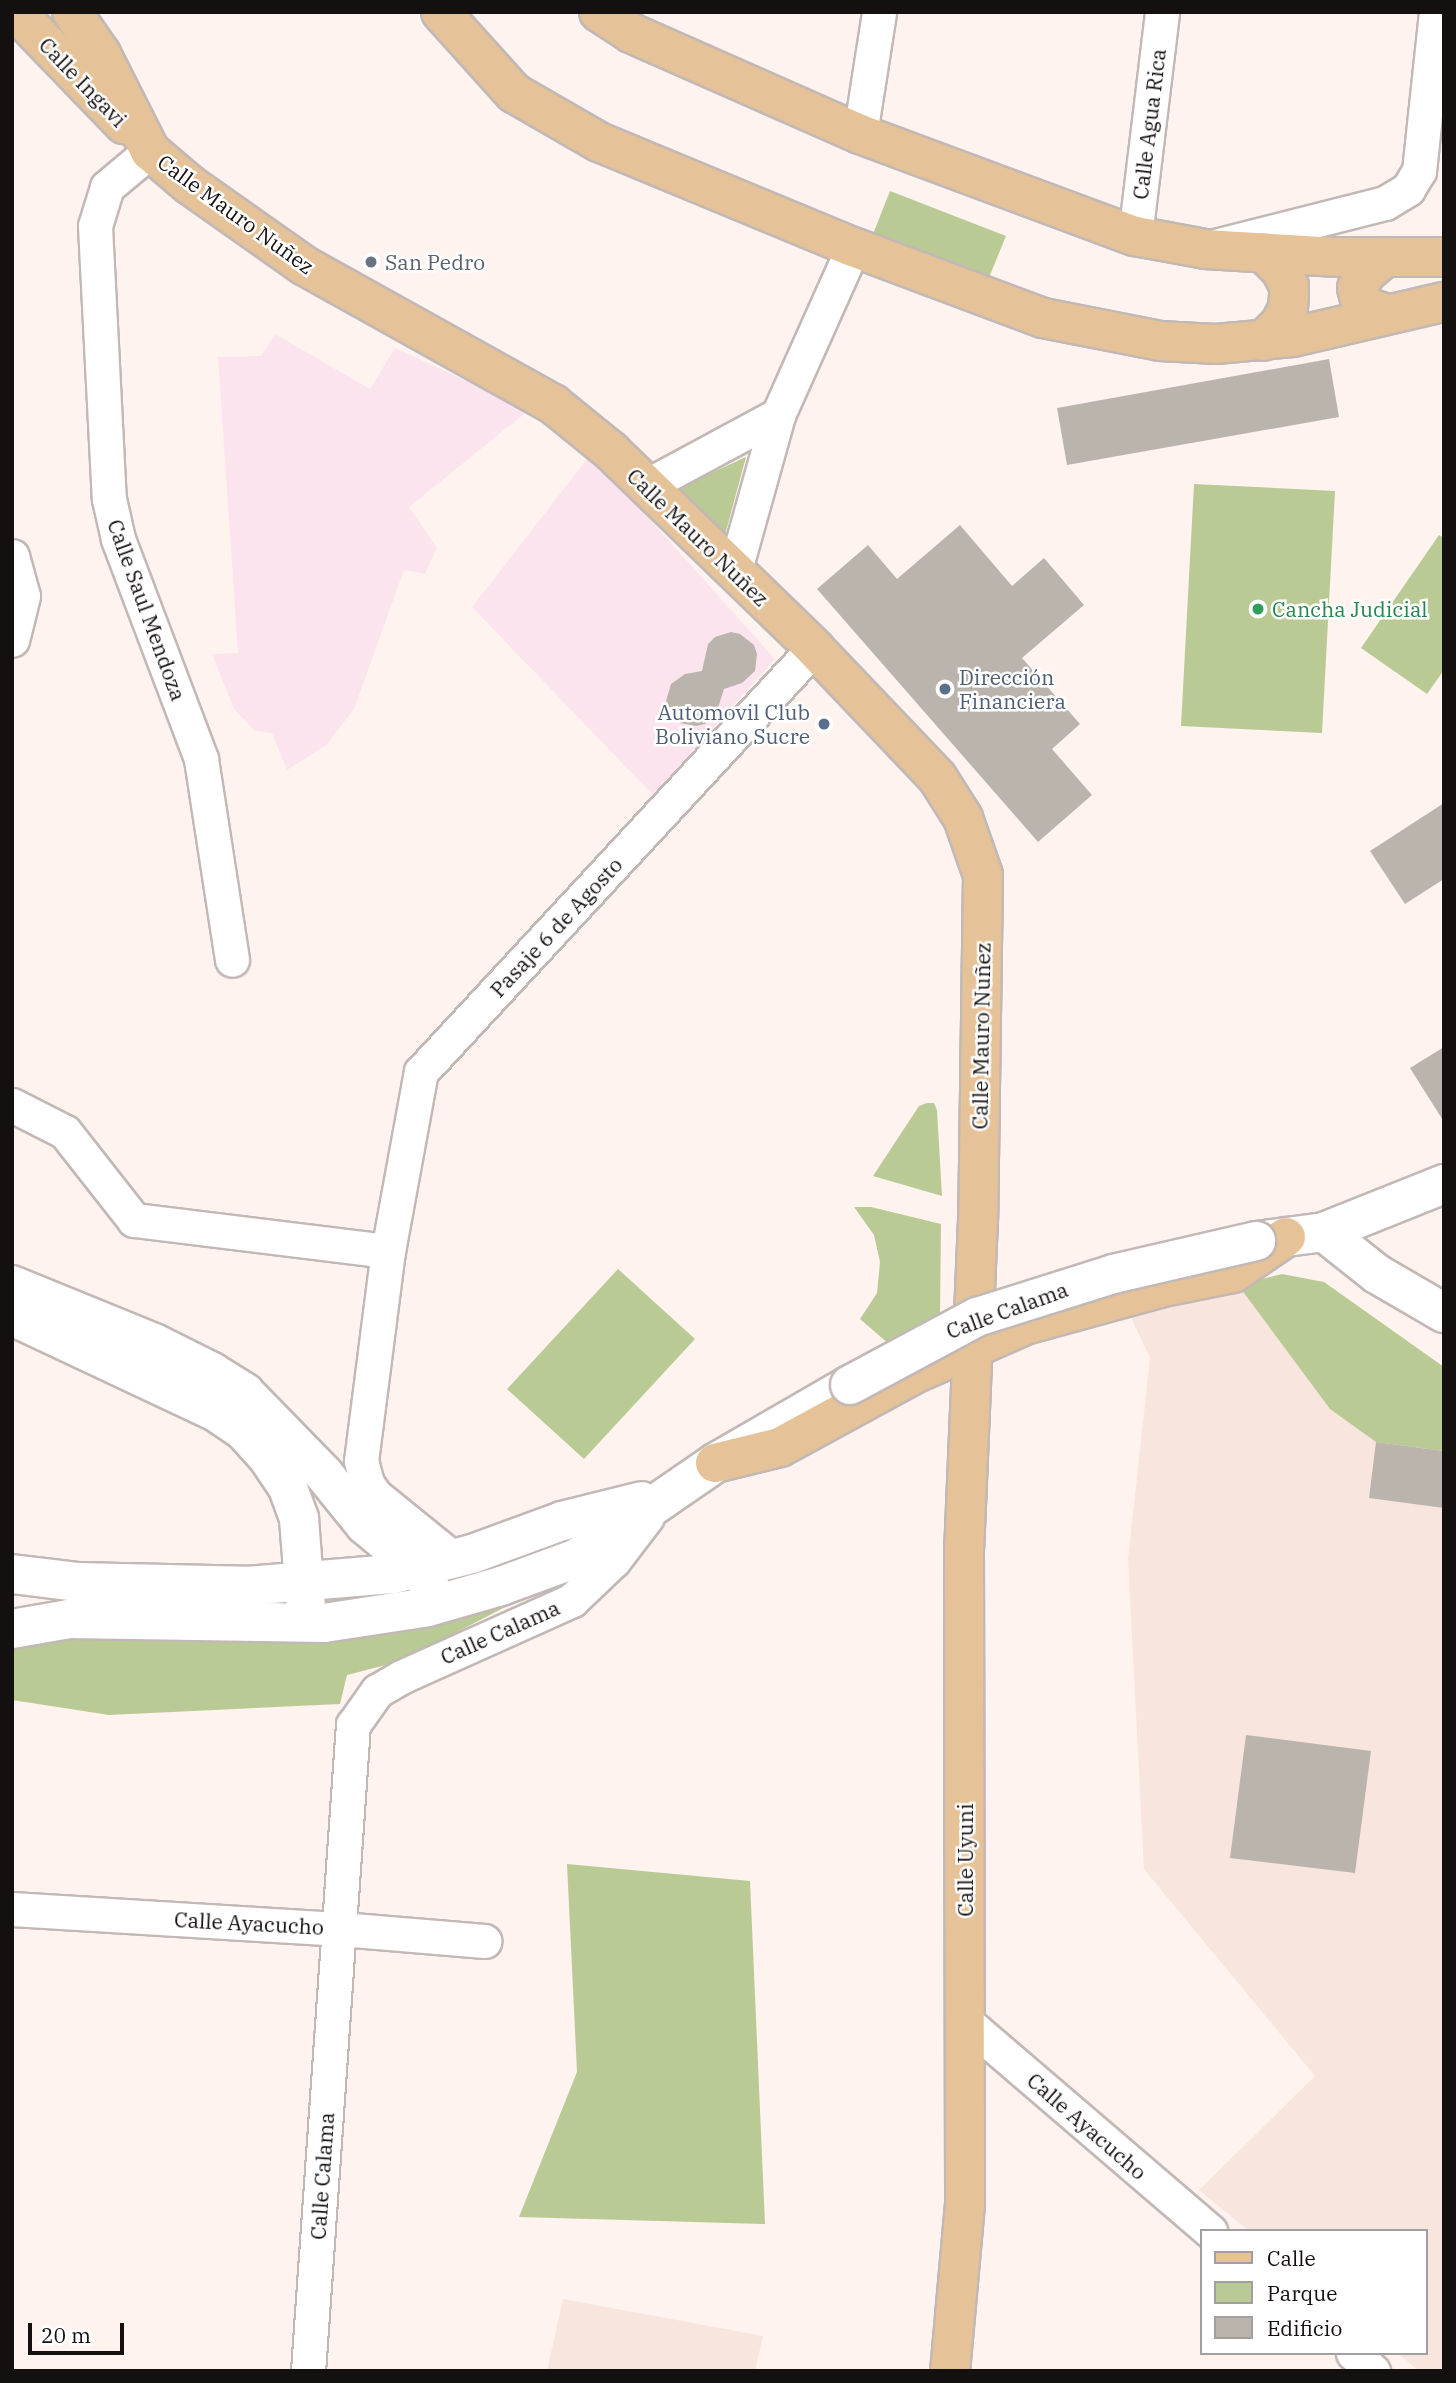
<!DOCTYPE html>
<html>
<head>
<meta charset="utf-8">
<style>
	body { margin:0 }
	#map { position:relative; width:1456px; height:2383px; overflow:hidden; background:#fef3ef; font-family:"IBM Plex Serif",serif }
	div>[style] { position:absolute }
	.industrial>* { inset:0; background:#fce4ee }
	.built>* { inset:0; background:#f8e5de }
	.green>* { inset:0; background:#b9ca94 }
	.building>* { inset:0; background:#bbb4ad }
	.roads { filter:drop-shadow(2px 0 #c2b8b5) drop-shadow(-2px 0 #c2b8b5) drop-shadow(0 2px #c2b8b5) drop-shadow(0 -2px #c2b8b5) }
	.street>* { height:33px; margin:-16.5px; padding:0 16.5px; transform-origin:16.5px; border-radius:16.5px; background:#fff }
	.secondary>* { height:38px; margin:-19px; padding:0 19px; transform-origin:19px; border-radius:19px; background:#fff }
	.primary>* { height:38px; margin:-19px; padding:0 19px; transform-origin:19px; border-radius:19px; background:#e5c297 }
	.bridges { filter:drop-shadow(2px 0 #c2b8b5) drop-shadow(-2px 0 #c2b8b5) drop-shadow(0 2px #c2b8b5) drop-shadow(0 -2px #c2b8b5) }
	.secondary-bridge>* { height:38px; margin:-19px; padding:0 19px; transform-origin:19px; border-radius:19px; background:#fff }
	.dots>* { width:19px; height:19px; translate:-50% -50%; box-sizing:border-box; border:4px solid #fff; border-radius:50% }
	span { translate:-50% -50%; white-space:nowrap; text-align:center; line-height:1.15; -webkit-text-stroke:5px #fff; paint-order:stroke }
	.street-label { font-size:21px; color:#14100f }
	.worship-label { font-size:21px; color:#5b616d }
	.left { translate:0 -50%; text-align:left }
	.leisure-label { font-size:21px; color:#27864d }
	.service-label { font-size:21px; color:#4e5e75 }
	.right { translate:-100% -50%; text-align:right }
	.frame { position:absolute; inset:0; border:14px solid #14100f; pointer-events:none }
	.legend { position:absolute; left:1200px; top:2229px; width:228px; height:126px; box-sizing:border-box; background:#fff; border:2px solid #a19f9f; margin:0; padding:9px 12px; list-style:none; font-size:21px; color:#14100f }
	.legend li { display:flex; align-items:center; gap:14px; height:35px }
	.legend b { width:35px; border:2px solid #a19f9f }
	.scale { position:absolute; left:28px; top:2323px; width:96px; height:32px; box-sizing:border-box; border:4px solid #14100f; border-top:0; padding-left:9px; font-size:21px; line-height:24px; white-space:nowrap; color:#14100f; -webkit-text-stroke:5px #fff; paint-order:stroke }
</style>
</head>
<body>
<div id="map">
	<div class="industrial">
		<div style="clip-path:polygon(275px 334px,370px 389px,395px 348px,529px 410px,409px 507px,437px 548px,425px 574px,404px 570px,354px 709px,326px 745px,287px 770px,272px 733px,255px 731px,234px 709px,212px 654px,238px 653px,218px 357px,261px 356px)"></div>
		<div style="clip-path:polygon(591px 454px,775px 659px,653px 795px,472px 607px)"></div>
	</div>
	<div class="built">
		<div style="clip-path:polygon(1238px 1285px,1330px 1409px,1444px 1451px,1444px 2371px,1419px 2371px,1398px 2353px,1426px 2353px,1426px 2231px,1249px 2231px,1199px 2190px,1315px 2076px,1144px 1869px,1128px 1559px,1150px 1358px,1128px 1311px)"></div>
		<div style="clip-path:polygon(563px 2299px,763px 2336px,755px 2371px,547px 2371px)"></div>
	</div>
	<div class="green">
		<div style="clip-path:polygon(890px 191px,1006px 236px,988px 280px,873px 234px)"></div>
		<div style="clip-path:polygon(746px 457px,725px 535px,679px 488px)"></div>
		<div style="clip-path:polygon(1194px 484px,1335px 491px,1322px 733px,1181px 726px)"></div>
		<div style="clip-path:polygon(1439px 535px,1444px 538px,1444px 670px,1427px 694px,1361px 648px)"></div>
		<div style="clip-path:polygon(927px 1103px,934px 1103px,937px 1110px,942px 1196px,873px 1176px,919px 1106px)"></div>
		<div style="clip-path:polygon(854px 1207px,871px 1207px,941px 1224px,940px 1315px,889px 1344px,860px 1319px,877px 1293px,880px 1262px,874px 1235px)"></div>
		<div style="clip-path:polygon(618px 1269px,695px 1339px,584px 1459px,507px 1389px)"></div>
		<div style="clip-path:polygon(1282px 1274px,1324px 1282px,1444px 1367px,1444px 1451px,1376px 1442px,1330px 1409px,1238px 1285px)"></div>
		<div style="clip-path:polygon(544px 1587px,401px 1661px,347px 1675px,340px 1704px,109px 1715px,12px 1700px,12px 1642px,53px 1633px,299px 1641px,406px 1631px)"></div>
		<div style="clip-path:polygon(567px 1864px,750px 1881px,765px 2224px,519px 2217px,577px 2072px)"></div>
	</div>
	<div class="building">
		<div style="clip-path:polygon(1329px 359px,1339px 417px,1067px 465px,1057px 408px)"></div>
		<div style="clip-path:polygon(960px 525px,1012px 586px,1044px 558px,1084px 605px,1022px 658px,1080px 724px,1052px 749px,1092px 795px,1038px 842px,817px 589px,868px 545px,897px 579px)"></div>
		<div style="clip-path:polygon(731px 632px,740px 634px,754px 645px,757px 654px,755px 671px,742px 683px,724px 689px,717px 711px,705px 724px,696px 726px,680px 723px,673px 717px,666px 701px,671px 684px,685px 674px,702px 671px,708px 644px,715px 637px)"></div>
		<div style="clip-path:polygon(1444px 803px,1444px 879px,1405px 904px,1370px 851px)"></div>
		<div style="clip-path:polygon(1444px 1047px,1444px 1122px,1410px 1068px)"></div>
		<div style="clip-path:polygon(1376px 1442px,1444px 1451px,1444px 1508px,1369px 1498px)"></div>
		<div style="clip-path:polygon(1246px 1735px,1371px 1751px,1355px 1873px,1230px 1858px)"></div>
	</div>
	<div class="roads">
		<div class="street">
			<div style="left:860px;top:134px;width:123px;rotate:-81.1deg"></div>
			<div style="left:150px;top:151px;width:56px;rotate:140.1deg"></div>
			<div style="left:107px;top:187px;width:41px;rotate:107.1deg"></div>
			<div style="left:95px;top:226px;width:273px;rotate:87.1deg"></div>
			<div style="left:109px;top:499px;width:41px;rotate:77.3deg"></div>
			<div style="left:118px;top:539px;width:235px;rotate:69.3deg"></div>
			<div style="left:201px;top:759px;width:203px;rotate:81.2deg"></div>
			<div style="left:1135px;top:236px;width:226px;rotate:-83.1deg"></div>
			<div style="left:1219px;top:245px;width:171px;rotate:-14.2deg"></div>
			<div style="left:1385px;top:203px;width:27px;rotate:-31deg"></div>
			<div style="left:1408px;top:189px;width:21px;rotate:-59deg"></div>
			<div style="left:1419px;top:171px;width:160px;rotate:-83.9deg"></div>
			<div style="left:646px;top:486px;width:150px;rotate:-28.3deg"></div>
			<div style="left:12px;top:556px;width:41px;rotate:74.6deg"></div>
			<div style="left:23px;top:596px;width:45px;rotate:104deg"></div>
			<div style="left:734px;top:573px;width:164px;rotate:-74.4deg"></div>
			<div style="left:778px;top:415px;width:184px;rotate:-65.9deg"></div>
			<div style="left:12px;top:1105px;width:59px;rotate:27deg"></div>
			<div style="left:65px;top:1132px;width:112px;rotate:51.9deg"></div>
			<div style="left:134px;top:1220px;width:256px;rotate:7deg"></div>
			<div style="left:454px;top:1559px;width:102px;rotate:-141deg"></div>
			<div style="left:375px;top:1495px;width:14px;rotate:-124deg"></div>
			<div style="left:367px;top:1483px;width:23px;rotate:-105deg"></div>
			<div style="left:361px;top:1461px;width:212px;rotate:-82.7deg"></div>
			<div style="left:388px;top:1251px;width:182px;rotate:-79.6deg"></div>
			<div style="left:421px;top:1072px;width:578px;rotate:-47.17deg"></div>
			<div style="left:12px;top:1909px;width:330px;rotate:3.5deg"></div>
			<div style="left:341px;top:1929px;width:144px;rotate:4.8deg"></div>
			<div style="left:965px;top:2021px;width:323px;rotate:40.6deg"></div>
			<div style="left:1353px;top:2353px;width:27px;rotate:42deg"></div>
			<div style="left:308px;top:2371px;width:648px;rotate:-86.02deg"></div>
			<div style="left:353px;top:1725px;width:42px;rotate:-54.8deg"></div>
			<div style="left:377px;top:1691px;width:28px;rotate:-30deg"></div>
			<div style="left:401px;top:1677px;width:188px;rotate:-24.2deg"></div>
			<div style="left:572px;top:1600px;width:58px;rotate:-43.6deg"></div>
			<div style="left:614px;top:1560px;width:54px;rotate:-52.5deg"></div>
		</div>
		<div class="secondary">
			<div style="left:1324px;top:1232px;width:68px;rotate:38.4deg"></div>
			<div style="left:1377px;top:1274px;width:78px;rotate:30.2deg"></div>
			<div style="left:1256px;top:1241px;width:69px;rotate:-7.5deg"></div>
			<div style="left:1324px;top:1232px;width:129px;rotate:-21.8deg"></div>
			<div style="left:12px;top:1285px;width:153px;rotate:22.2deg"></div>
			<div style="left:154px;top:1343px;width:65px;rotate:26.6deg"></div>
			<div style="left:212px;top:1372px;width:39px;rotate:32deg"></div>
			<div style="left:245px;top:1393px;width:112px;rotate:45.7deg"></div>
			<div style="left:323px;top:1473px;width:67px;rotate:51.1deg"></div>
			<div style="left:365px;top:1525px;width:69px;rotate:39.7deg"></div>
			<div style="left:418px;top:1569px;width:19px;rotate:54deg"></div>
			<div style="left:12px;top:1316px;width:225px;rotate:25.2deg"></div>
			<div style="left:216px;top:1412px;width:32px;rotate:34deg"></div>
			<div style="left:243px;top:1430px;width:38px;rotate:48deg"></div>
			<div style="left:268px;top:1458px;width:36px;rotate:56deg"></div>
			<div style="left:288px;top:1488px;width:33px;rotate:70deg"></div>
			<div style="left:299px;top:1519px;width:89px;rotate:85.5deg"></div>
			<div style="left:12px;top:1574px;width:65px;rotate:7deg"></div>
			<div style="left:77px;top:1582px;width:170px;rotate:1.3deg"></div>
			<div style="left:247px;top:1586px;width:146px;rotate:-4.7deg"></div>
			<div style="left:393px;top:1574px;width:81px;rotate:-14.2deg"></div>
			<div style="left:472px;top:1554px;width:96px;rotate:-20.1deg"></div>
			<div style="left:562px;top:1521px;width:82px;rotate:-14deg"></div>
			<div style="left:12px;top:1629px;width:58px;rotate:-10deg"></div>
			<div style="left:69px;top:1619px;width:255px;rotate:0.9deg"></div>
			<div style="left:324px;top:1623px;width:105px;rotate:-8.7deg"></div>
			<div style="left:428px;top:1607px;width:76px;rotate:-16deg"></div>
			<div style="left:501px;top:1586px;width:81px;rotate:-20.2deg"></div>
			<div style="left:577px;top:1558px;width:168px;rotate:-34.5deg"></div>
			<div style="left:715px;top:1463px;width:156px;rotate:-30deg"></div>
		</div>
		<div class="primary">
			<div style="left:16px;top:12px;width:156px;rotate:46deg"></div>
			<div style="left:72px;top:12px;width:51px;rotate:55.4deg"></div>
			<div style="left:101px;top:54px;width:109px;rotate:63.2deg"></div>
			<div style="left:150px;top:151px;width:52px;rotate:40.4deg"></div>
			<div style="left:190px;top:185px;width:141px;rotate:35.2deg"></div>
			<div style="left:305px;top:266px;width:284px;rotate:29.1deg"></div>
			<div style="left:553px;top:404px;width:75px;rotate:39deg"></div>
			<div style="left:611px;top:451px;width:283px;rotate:44.1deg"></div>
			<div style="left:814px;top:648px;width:178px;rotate:46.4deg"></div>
			<div style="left:937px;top:777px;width:49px;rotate:57.6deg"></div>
			<div style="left:963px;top:818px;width:60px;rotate:70.7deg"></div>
			<div style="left:983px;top:875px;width:344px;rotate:90.8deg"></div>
			<div style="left:978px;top:1219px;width:328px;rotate:92.4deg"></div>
			<div style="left:964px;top:1547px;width:657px;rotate:89.91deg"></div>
			<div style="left:965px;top:2204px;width:168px;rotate:95.1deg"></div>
			<div style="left:441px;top:12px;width:109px;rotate:48deg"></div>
			<div style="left:514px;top:93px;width:98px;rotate:30deg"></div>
			<div style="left:599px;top:142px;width:275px;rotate:22.5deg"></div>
			<div style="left:853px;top:247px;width:203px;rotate:20.5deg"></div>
			<div style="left:1043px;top:318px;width:119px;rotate:11.1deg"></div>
			<div style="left:1160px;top:341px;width:56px;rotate:3.1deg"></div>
			<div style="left:1216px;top:344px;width:77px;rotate:-5.2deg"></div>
			<div style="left:1293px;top:337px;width:155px;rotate:-13.1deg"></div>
			<div style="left:599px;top:12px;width:38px;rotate:33deg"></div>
			<div style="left:631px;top:33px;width:250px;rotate:23.8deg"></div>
			<div style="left:860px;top:134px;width:293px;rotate:20.4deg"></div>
			<div style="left:1135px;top:236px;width:71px;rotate:10.5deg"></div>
			<div style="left:1205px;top:249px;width:132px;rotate:3.5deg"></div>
			<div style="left:1337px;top:257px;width:107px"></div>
			<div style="left:1385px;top:257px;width:25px;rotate:140deg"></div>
			<div style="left:1366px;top:273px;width:17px;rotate:121deg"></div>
			<div style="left:1357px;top:288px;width:11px;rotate:75deg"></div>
			<div style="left:1360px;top:299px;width:13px;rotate:45deg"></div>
			<div style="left:1369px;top:308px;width:19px;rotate:18deg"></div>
			<div style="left:1263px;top:341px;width:24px;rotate:-45deg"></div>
			<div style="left:1280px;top:324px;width:17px;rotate:-62deg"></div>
			<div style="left:1288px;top:309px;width:14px;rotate:-86deg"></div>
			<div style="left:1289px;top:295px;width:9px;rotate:-90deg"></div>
			<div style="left:1289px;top:286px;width:18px;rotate:-117deg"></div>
			<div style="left:1281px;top:270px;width:25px;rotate:-135deg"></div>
			<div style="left:715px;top:1463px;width:67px;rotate:-13.8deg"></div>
			<div style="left:780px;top:1447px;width:150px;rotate:-28.6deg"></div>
			<div style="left:912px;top:1375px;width:124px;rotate:-23.9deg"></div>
			<div style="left:1025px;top:1325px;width:139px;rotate:-15.4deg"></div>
			<div style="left:1159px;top:1288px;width:76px;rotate:-11.5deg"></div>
			<div style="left:1233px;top:1273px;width:64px;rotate:-34.2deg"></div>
		</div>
	</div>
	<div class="bridges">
		<div class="secondary-bridge">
			<div style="left:850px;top:1385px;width:144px;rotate:-28.2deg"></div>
			<div style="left:977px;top:1317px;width:143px;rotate:-17.5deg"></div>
			<div style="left:1113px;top:1274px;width:147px;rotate:-13deg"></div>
		</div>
	</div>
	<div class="dots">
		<div style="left:371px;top:262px;background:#6b7280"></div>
		<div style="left:1258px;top:609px;background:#2e9e5b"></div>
		<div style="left:945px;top:689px;background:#5c6f8a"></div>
		<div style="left:824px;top:724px;background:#5c6f8a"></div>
	</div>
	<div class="street-label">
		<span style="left:83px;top:82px;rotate:46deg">Calle Ingavi</span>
		<span style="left:1149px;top:124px;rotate:-83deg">Calle Agua Rica</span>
		<span style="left:236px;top:214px;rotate:36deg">Calle Mauro Nuñez</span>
		<span style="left:698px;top:537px;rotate:44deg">Calle Mauro Nuñez</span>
		<span style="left:147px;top:610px;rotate:70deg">Calle Saul Mendoza</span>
		<span style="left:556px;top:927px;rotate:-47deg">Pasaje 6 de Agosto</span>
		<span style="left:981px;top:1036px;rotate:-89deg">Calle Mauro Nuñez</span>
		<span style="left:1007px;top:1310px;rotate:-20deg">Calle Calama</span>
		<span style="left:500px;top:1632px;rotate:-24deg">Calle Calama</span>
		<span style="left:965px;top:1860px;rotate:-90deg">Calle Uyuni</span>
		<span style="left:249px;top:1923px;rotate:3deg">Calle Ayacucho</span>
		<span style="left:1087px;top:2126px;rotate:41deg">Calle Ayacucho</span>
		<span style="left:322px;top:2176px;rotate:-86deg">Calle Calama</span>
	</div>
	<div class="worship-label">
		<span class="left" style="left:385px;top:262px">San Pedro</span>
	</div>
	<div class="leisure-label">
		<span class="left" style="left:1272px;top:609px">Cancha Judicial</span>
	</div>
	<div class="service-label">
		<span class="left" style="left:959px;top:689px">Dirección<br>Financiera</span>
		<span class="right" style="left:810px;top:724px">Automovil Club<br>Boliviano Sucre</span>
	</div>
	<div class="frame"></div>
	<ul class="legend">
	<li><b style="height:9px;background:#e5c297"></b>Calle</li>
	<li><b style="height:19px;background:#b9ca94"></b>Parque</li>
	<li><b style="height:19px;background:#bbb4ad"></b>Edificio</li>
	</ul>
	<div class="scale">20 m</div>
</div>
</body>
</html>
